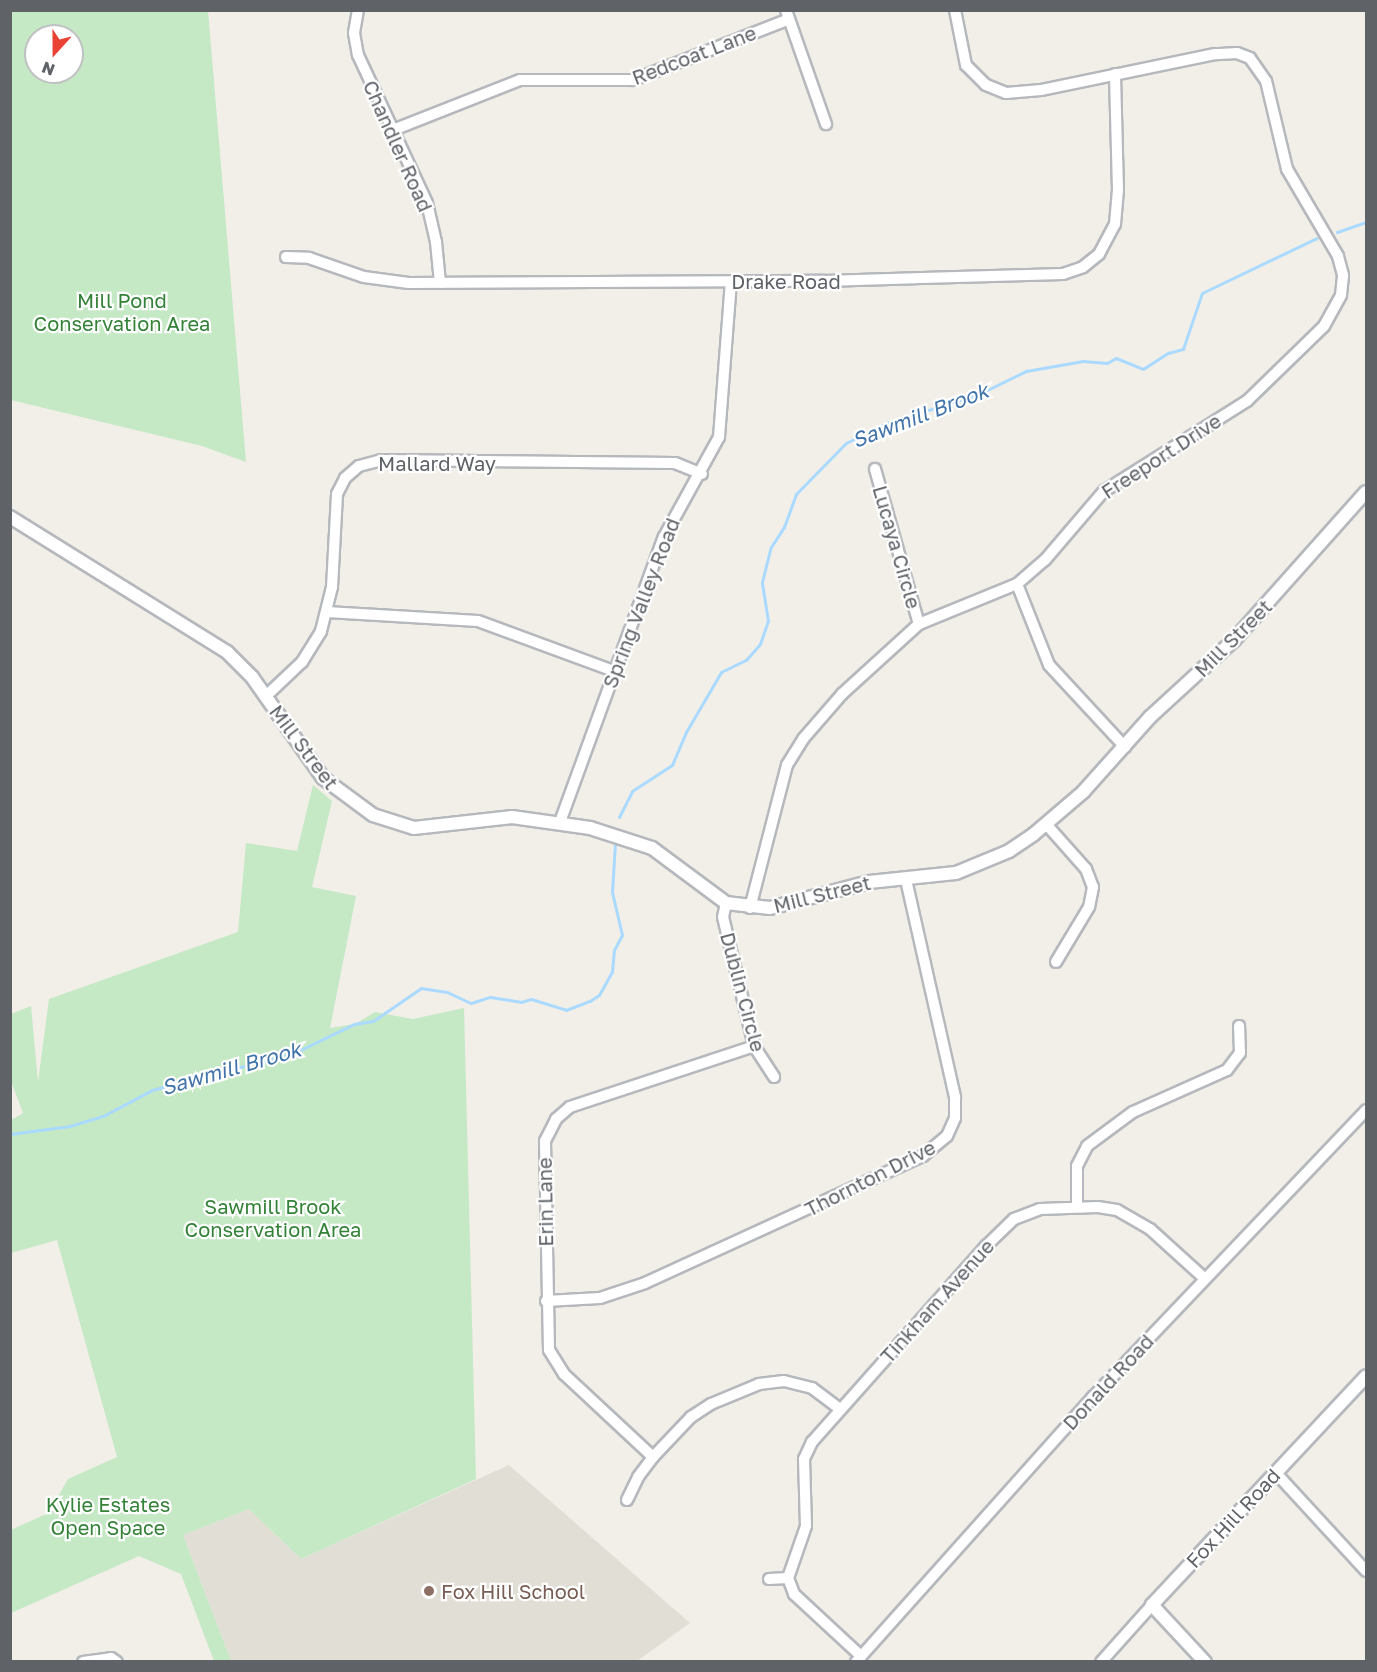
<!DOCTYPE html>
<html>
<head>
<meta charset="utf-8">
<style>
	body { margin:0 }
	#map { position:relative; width:1377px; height:1672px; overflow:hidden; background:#f1efe8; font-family:"Golos Text",sans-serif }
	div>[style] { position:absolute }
	.education>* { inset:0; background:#e1ded6 }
	.green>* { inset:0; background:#c5e8c5 }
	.stream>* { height:3px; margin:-1.5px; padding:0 1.5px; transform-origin:1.5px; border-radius:1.5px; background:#aadaff }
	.roads { filter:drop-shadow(2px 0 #b5b8bc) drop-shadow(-2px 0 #b5b8bc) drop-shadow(0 2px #b5b8bc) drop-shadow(0 -2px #b5b8bc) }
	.minor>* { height:10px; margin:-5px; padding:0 5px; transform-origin:5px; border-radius:5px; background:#fff }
	.tertiary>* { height:12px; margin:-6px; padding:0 6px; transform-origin:6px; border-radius:6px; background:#fff }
	.dots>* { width:16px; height:16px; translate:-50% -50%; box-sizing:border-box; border:3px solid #fff; border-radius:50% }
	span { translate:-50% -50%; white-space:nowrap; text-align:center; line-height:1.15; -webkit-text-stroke:4.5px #fff; paint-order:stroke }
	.street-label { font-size:20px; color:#5f6368 }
	.park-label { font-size:20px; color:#348238 }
	.education-label { font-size:20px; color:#785e54 }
	.left { translate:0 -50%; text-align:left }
	.water-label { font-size:21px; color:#4174aa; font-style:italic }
	.frame { position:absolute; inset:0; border:12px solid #5f6368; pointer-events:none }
	.north { position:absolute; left:24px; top:24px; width:60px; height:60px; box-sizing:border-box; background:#fff; border:2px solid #bfc1c3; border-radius:50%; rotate:201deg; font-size:16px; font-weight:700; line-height:24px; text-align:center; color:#5f6368 }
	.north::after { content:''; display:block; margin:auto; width:21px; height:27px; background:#ea4335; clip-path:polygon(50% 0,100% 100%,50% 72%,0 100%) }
</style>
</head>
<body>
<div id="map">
	<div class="education">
		<div style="clip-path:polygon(509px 1465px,690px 1623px,637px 1661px,231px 1661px,183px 1535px,249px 1509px,301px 1559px)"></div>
	</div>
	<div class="green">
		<div style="clip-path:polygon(evenodd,11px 10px,208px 11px,246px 462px,202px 446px,11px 400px,11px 10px,36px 36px,72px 36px,72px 72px,36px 72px,36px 36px)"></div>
		<div style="clip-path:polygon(313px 785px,332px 801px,312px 887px,356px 896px,330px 1028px,355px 1024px,375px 1012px,413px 1019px,464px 1008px,476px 1479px,301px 1559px,249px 1509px,183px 1535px,231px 1661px,214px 1661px,181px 1574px,139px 1556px,11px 1613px,11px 1530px,59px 1508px,56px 1500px,68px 1479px,117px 1457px,57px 1240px,11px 1253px,11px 1120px,23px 1113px,11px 1081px,11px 1014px,31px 1006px,38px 1082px,49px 999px,238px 932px,246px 843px,297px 851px)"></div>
	</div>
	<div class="stream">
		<div style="left:1337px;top:232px;width:31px;rotate:-19deg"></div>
		<div style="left:619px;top:817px;width:29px;rotate:-63deg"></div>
		<div style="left:632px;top:791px;width:48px;rotate:-33deg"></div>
		<div style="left:672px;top:765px;width:36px;rotate:-67deg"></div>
		<div style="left:686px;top:732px;width:69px;rotate:-59.7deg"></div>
		<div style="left:721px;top:672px;width:28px;rotate:-26deg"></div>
		<div style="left:746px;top:660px;width:21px;rotate:-49deg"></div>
		<div style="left:760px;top:644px;width:24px;rotate:-71deg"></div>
		<div style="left:768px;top:621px;width:39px;rotate:-99deg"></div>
		<div style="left:762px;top:582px;width:36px;rotate:-76deg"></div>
		<div style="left:771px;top:547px;width:24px;rotate:-57deg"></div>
		<div style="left:784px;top:527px;width:35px;rotate:-70deg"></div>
		<div style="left:796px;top:494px;width:71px;rotate:-45.6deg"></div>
		<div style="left:846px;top:443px;width:45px;rotate:-26.6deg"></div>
		<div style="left:886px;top:423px;width:95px;rotate:-17.1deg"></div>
		<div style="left:977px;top:395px;width:55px;rotate:-26.1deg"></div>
		<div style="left:1026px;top:371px;width:58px;rotate:-10deg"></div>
		<div style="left:1083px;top:361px;width:24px;rotate:5deg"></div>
		<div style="left:1107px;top:363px;width:10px;rotate:-29deg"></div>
		<div style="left:1116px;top:358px;width:29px;rotate:22deg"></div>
		<div style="left:1143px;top:369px;width:30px;rotate:-33deg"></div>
		<div style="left:1168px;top:353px;width:16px;rotate:-15deg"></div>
		<div style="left:1183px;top:349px;width:59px;rotate:-71.3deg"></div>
		<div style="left:1202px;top:293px;width:127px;rotate:-25.6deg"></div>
		<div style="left:10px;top:1134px;width:61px;rotate:-7.6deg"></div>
		<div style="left:70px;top:1126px;width:37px;rotate:-17deg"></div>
		<div style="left:105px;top:1115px;width:53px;rotate:-28deg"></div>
		<div style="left:152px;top:1090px;width:147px;rotate:-14.6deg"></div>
		<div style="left:294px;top:1053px;width:67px;rotate:-25.8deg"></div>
		<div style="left:354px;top:1024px;width:19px;rotate:-9deg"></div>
		<div style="left:373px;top:1021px;width:58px;rotate:-34.5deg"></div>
		<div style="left:421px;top:988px;width:26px;rotate:9deg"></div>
		<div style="left:447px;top:992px;width:26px;rotate:25deg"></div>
		<div style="left:471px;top:1003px;width:20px;rotate:-18deg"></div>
		<div style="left:490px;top:997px;width:31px;rotate:9deg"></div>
		<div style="left:521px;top:1002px;width:10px;rotate:-17deg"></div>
		<div style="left:531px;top:999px;width:37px;rotate:17deg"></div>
		<div style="left:566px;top:1010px;width:26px;rotate:-21deg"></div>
		<div style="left:590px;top:1001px;width:11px;rotate:-34deg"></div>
		<div style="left:599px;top:995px;width:26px;rotate:-61deg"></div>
		<div style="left:612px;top:972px;width:22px;rotate:-85deg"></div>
		<div style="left:614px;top:950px;width:17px;rotate:-62deg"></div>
		<div style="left:622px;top:935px;width:44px;rotate:-103.1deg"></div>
		<div style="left:612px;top:892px;width:49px;rotate:-86.5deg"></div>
	</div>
	<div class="roads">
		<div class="minor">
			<div style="left:358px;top:10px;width:23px;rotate:100deg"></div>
			<div style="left:354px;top:33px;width:22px;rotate:80deg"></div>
			<div style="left:358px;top:55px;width:163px;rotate:65deg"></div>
			<div style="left:427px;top:203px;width:40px;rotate:77deg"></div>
			<div style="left:436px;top:242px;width:41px;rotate:84.4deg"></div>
			<div style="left:786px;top:10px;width:121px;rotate:70.7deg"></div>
			<div style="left:393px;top:130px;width:136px;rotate:-21.5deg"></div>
			<div style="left:520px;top:80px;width:113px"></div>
			<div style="left:633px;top:80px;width:165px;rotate:-21.3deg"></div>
			<div style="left:286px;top:257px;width:23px;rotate:2deg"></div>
			<div style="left:309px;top:258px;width:58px;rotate:19.1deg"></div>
			<div style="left:364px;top:277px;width:45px;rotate:7.6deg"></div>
			<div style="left:409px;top:283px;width:415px;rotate:-0.3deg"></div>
			<div style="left:824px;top:281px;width:239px;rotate:-1.7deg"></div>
			<div style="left:1063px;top:274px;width:21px;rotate:-19deg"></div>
			<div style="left:1083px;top:267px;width:21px;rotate:-39deg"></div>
			<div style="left:1099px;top:254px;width:34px;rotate:-62deg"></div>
			<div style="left:1115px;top:224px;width:34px;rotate:-85deg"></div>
			<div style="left:1118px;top:190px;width:116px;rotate:-91.5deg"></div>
			<div style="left:875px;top:469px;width:161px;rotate:74.2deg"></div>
			<div style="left:1017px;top:584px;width:87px;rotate:68.4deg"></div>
			<div style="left:1049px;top:665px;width:112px;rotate:47.2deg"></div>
			<div style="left:327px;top:612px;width:151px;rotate:3.4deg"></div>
			<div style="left:478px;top:621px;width:145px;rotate:20.2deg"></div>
			<div style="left:266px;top:696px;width:50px;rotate:-43.4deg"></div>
			<div style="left:302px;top:662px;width:36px;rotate:-58deg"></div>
			<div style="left:321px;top:631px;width:45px;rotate:-76deg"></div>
			<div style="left:332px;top:587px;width:93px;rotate:-86.9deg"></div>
			<div style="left:337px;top:494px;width:18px;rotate:-63deg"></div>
			<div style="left:345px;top:478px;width:18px;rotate:-41deg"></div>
			<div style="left:359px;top:466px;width:23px;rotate:-15deg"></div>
			<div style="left:381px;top:460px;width:294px;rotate:0.6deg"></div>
			<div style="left:675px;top:463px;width:29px;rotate:22deg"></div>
			<div style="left:560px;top:822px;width:303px;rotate:-70deg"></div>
			<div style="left:664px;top:537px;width:114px;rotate:-61.2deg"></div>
			<div style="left:719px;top:437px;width:156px;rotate:-85.6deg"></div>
			<div style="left:1046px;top:824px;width:60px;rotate:48.4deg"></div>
			<div style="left:1086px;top:869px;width:19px;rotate:69deg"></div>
			<div style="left:1093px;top:887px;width:20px;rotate:101deg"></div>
			<div style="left:1089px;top:907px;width:64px;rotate:121deg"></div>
			<div style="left:726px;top:903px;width:14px;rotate:102deg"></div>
			<div style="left:723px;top:917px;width:133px;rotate:76.5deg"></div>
			<div style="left:754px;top:1046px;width:37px;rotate:57deg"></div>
			<div style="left:750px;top:908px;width:148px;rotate:-75.5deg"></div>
			<div style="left:787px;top:765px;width:31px;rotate:-58deg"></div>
			<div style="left:803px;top:739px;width:60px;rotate:-49.1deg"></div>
			<div style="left:842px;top:694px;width:104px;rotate:-42.3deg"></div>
			<div style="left:919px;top:624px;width:106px;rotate:-22.2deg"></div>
			<div style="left:1017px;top:584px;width:37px;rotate:-41deg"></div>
			<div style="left:1045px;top:560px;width:91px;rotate:-49.5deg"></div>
			<div style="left:1104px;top:491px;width:169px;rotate:-32.2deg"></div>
			<div style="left:1247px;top:401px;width:107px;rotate:-44.2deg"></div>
			<div style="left:1324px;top:326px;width:35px;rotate:-61deg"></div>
			<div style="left:1341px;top:295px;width:20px;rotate:-84deg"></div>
			<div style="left:1343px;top:275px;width:20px;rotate:-105deg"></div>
			<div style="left:1338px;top:256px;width:101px;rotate:-120.4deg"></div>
			<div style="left:1287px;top:169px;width:90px;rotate:-103.4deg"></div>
			<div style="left:1266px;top:81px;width:28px;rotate:-125deg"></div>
			<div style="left:1250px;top:58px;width:14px;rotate:-159deg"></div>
			<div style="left:1237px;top:53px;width:22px;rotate:177deg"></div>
			<div style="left:1215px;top:54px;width:178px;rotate:168.3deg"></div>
			<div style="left:1041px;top:90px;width:35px;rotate:175deg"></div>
			<div style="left:1006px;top:93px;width:22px;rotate:-158deg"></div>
			<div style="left:986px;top:85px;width:28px;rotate:-135deg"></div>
			<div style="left:966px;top:65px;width:56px;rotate:-101.3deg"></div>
			<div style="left:1077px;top:1207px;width:41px;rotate:-90deg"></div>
			<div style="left:1077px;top:1166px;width:22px;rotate:-63deg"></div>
			<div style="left:1087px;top:1146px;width:57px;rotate:-36.5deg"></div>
			<div style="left:1133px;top:1112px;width:103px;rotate:-24.1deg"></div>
			<div style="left:1227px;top:1070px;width:21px;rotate:-53deg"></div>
			<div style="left:1240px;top:1053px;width:27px;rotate:-92deg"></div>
			<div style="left:546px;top:1301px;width:54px;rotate:-3.2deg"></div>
			<div style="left:600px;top:1298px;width:47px;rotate:-18.4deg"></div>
			<div style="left:645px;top:1283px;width:306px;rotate:-24.6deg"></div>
			<div style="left:923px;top:1156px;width:31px;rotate:-40deg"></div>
			<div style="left:947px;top:1136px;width:20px;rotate:-66deg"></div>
			<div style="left:955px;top:1118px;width:21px;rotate:-90deg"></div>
			<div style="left:955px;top:1097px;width:222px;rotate:-102.7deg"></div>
			<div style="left:653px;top:1457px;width:122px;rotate:-137deg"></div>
			<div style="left:564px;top:1374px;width:28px;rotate:-122deg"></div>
			<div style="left:549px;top:1350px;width:209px;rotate:-91.1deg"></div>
			<div style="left:545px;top:1141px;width:25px;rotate:-63deg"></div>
			<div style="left:556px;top:1119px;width:18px;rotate:-41deg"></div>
			<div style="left:570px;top:1107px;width:194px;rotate:-18.3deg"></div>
			<div style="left:1276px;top:1473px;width:133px;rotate:47.4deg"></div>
			<div style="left:627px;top:1500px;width:25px;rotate:-64deg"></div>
			<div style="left:638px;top:1477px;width:25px;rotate:-53deg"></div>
			<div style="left:653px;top:1457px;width:55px;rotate:-46.5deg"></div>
			<div style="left:691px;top:1417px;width:24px;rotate:-33deg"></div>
			<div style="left:711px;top:1404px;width:52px;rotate:-22.6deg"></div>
			<div style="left:759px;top:1384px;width:25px;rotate:-7deg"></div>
			<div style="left:784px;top:1381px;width:29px;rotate:14deg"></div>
			<div style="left:812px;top:1388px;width:35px;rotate:37deg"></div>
			<div style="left:788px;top:1578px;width:55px;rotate:-70.9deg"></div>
			<div style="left:806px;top:1526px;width:67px;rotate:-91.7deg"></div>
			<div style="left:804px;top:1459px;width:19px;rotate:-65deg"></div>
			<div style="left:812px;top:1442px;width:262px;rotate:-48.4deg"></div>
			<div style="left:986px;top:1246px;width:39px;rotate:-44deg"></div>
			<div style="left:1014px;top:1219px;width:28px;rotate:-21deg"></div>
			<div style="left:1040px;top:1209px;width:58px;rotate:-2deg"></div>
			<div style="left:1098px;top:1207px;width:19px;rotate:9deg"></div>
			<div style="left:1117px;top:1210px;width:38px;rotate:30deg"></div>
			<div style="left:1150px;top:1229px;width:73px;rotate:42.2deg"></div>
			<div style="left:769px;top:1579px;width:19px;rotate:-3deg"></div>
			<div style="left:788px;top:1578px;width:17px;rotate:69deg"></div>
			<div style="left:794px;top:1594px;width:91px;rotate:42.8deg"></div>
			<div style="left:83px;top:1662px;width:28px;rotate:-8deg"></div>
			<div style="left:111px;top:1658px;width:7px;rotate:34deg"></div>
			<div style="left:856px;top:1662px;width:356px;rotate:-48.2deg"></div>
			<div style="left:1093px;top:1397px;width:396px;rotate:-46.4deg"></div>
			<div style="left:1101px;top:1662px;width:76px;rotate:-48.2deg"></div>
		</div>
		<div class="tertiary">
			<div style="left:10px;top:517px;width:256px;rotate:31.9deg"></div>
			<div style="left:227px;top:652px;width:35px;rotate:45deg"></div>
			<div style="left:252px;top:677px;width:123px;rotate:54.9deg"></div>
			<div style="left:323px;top:778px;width:62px;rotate:36.5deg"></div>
			<div style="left:373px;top:815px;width:43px;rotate:17.6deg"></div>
			<div style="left:414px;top:828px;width:99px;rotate:-6.4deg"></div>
			<div style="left:512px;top:817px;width:79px;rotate:8deg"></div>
			<div style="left:590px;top:828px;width:65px;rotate:17.9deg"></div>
			<div style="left:652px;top:848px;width:92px;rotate:36.6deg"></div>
			<div style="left:726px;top:903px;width:44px;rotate:6.5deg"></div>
			<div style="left:770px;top:908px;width:102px;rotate:-14.7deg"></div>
			<div style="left:869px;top:882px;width:87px;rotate:-5.9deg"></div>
			<div style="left:956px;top:873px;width:57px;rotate:-22.5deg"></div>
			<div style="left:1009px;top:851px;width:30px;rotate:-34deg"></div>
			<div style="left:1034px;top:834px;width:65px;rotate:-40.6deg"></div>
			<div style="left:1083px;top:792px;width:101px;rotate:-48.2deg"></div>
			<div style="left:1150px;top:717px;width:114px;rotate:-42.5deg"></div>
			<div style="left:1234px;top:640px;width:198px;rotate:-48.3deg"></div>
			<div style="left:1205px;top:1662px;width:78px;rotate:-132.9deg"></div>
			<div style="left:1152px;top:1605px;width:313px;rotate:-46.9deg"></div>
		</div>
	</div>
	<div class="dots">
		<div style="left:429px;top:1591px;background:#8d6e63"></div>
	</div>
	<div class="street-label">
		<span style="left:694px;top:55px;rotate:-21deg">Redcoat Lane</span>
		<span style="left:398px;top:146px;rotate:66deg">Chandler Road</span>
		<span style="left:786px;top:281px">Drake Road</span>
		<span style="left:1161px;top:456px;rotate:-33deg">Freeport Drive</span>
		<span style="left:437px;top:463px">Mallard Way</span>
		<span style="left:897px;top:547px;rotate:74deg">Lucaya Circle</span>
		<span style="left:641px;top:603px;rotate:-69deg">Spring Valley Road</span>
		<span style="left:1233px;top:638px;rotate:-45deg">Mill Street</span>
		<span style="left:304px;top:747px;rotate:53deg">Mill Street</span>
		<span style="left:822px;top:894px;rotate:-14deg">Mill Street</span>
		<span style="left:743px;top:992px;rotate:75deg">Dublin Circle</span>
		<span style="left:870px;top:1178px;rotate:-27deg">Thornton Drive</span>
		<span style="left:545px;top:1202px;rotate:-91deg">Erin Lane</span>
		<span style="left:937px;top:1301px;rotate:-48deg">Tinkham Avenue</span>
		<span style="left:1108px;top:1382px;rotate:-47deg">Donald Road</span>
		<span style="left:1233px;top:1518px;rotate:-47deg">Fox Hill Road</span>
	</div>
	<div class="park-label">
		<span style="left:122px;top:312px">Mill Pond<br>Conservation Area</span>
		<span style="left:273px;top:1218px">Sawmill Brook<br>Conservation Area</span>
		<span style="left:108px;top:1516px">Kylie Estates<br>Open Space</span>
	</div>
	<div class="education-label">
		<span class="left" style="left:441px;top:1591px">Fox Hill School</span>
	</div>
	<div class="water-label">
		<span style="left:920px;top:415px;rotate:-21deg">Sawmill Brook</span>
		<span style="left:231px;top:1068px;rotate:-16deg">Sawmill Brook</span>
	</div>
	<div class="frame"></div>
	<div class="north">N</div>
</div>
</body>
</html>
